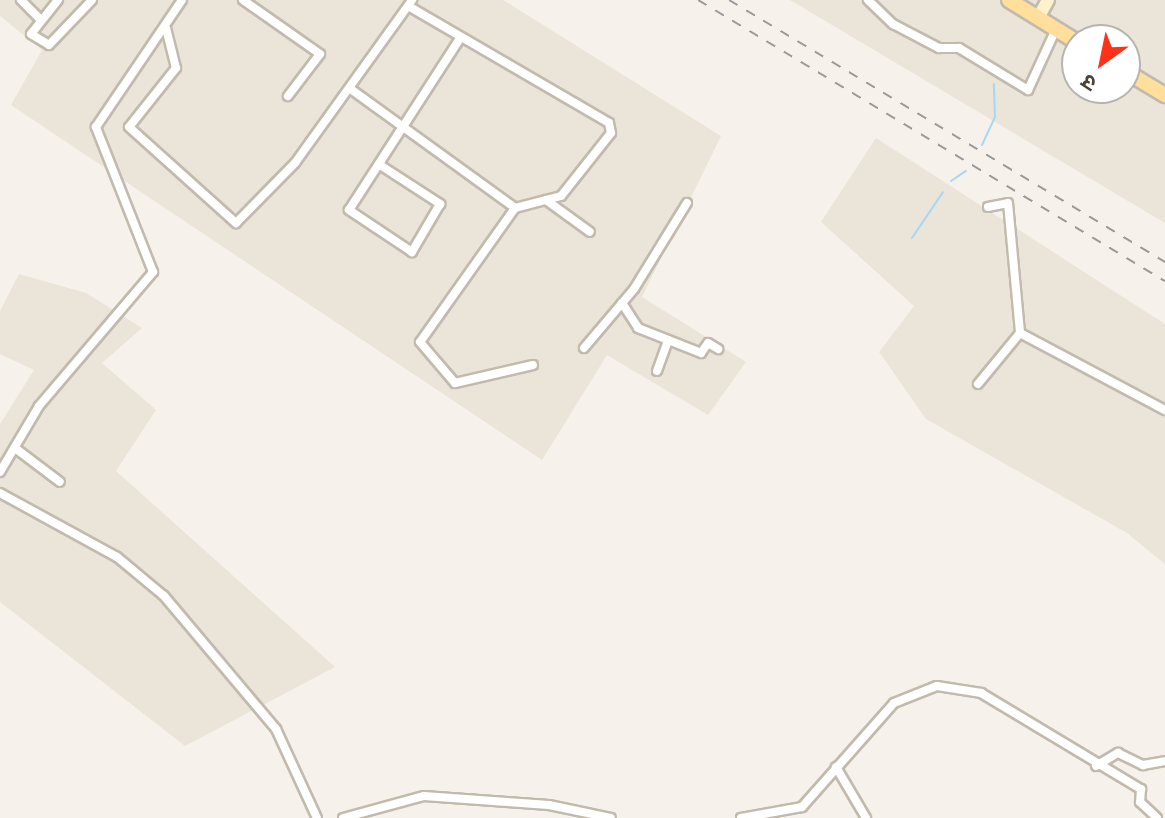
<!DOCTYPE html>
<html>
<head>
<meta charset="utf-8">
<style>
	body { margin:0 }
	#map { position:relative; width:1165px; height:818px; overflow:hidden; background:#f6f2eb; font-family:Roboto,"Noto Sans Devanagari",sans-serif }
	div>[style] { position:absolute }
	.residential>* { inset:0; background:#eae4d9 }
	.stream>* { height:2px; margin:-1px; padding:0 1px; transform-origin:1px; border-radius:1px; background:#a6d7f4 }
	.roads { filter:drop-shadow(2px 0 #c2baad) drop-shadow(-2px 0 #c2baad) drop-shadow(0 2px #c2baad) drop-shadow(0 -2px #c2baad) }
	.street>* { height:8px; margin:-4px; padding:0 4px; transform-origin:4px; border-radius:4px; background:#fff }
	.secondary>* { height:12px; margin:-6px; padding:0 6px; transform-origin:6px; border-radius:6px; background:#fff1cc }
	.primary>* { height:14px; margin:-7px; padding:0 7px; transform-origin:7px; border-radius:7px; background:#ffdf9b }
	.rail>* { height:2px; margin-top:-1px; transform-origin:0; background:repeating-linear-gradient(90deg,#999 0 10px,transparent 0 20px) }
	span { translate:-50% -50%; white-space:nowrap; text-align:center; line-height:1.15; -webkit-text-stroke:6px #fff; paint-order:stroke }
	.north { position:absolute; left:1061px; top:24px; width:80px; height:80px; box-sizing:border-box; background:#fff; border:2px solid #b7b4af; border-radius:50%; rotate:213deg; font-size:22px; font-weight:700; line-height:32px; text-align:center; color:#4b4338 }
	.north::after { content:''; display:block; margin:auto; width:28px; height:36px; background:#ff3219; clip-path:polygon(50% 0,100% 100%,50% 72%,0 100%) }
</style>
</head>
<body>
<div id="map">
	<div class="residential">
		<div style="clip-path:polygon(0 0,503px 0,721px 136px,642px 297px,746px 362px,708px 415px,607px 355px,542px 460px,11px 105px,42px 50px,0 16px)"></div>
		<div style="clip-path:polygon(evenodd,790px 0,1165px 0,1165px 223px,790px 0,1077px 40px,1125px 40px,1125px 88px,1077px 88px,1077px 40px)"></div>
		<div style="clip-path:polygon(876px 138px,1165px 324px,1165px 564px,1127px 533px,926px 419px,879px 352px,914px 306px,821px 222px)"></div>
		<div style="clip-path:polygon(19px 274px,86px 293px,142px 328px,102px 363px,156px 410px,116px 471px,335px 667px,185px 746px,0 602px,0 424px,34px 370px,0 354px,0 311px)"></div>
	</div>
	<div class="stream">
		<div style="left:982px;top:145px;width:31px;rotate:-65deg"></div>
		<div style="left:995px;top:117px;width:33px;rotate:-92deg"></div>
		<div style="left:951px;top:181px;width:18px;rotate:-34deg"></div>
		<div style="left:912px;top:238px;width:55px;rotate:-56deg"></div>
	</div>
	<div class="roads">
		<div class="street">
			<div style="left:21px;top:0;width:27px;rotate:45deg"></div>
			<div style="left:58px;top:0;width:43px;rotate:128.5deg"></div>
			<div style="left:31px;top:34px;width:21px;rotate:31deg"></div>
			<div style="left:49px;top:45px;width:62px;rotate:-46.3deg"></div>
			<div style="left:243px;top:0;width:94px;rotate:35deg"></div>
			<div style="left:320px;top:54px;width:53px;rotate:127.3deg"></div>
			<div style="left:868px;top:0;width:35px;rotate:44deg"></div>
			<div style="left:893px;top:24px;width:52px;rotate:27.6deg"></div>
			<div style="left:939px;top:48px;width:20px"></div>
			<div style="left:959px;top:48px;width:81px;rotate:31.3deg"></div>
			<div style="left:1028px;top:90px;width:67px;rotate:-65.3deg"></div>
			<div style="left:410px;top:7px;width:230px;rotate:30.2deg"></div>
			<div style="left:609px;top:123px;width:10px;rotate:79deg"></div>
			<div style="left:611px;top:133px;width:80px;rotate:128.4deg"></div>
			<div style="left:561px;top:196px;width:48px;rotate:165.4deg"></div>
			<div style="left:515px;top:208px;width:164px;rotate:125.3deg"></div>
			<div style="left:420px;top:342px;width:54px;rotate:49.5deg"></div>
			<div style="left:455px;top:383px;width:80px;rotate:-13deg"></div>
			<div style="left:166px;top:28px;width:41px;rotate:76deg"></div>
			<div style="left:176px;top:68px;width:75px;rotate:128.5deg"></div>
			<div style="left:129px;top:127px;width:144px;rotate:41.9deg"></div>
			<div style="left:236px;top:223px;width:84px;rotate:-45.5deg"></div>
			<div style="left:295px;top:163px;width:201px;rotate:-54.3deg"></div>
			<div style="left:352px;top:90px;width:201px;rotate:35.9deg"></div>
			<div style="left:380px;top:165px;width:72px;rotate:33deg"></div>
			<div style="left:440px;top:204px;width:56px;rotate:120.3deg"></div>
			<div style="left:412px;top:252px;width:76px;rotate:-146.3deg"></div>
			<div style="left:349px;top:210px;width:206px;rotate:-57.1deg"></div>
			<div style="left:546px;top:200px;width:54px;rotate:36deg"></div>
			<div style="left:988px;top:207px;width:20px;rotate:-11deg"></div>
			<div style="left:1008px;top:203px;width:131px;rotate:84.7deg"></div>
			<div style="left:622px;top:303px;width:30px;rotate:57deg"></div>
			<div style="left:638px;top:328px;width:68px;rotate:21.6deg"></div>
			<div style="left:701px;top:353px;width:12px;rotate:-55deg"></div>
			<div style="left:708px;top:343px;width:12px;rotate:31deg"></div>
			<div style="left:584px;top:348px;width:77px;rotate:-49.7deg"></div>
			<div style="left:634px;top:289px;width:101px;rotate:-58.4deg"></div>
			<div style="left:657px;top:371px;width:33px;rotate:-70deg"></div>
			<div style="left:978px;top:384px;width:66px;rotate:-50.5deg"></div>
			<div style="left:1020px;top:333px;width:164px;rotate:28deg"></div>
			<div style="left:15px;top:448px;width:56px;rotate:37.1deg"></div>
			<div style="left:0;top:472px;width:77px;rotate:-59.4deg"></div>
			<div style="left:39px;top:406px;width:176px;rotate:-49.6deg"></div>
			<div style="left:153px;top:272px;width:156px;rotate:-111.5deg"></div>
			<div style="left:96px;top:127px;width:153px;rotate:-55.9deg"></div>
			<div style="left:0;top:493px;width:133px;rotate:28.7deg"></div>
			<div style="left:117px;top:557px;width:61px;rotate:39.7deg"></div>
			<div style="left:164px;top:596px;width:174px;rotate:49.9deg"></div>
			<div style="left:276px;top:729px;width:98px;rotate:65.3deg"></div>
			<div style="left:1096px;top:766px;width:26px;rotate:-31deg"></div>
			<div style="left:1118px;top:753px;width:28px;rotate:26deg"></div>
			<div style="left:1143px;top:765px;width:22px;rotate:-10deg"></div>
			<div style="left:836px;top:767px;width:59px;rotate:59.5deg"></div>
			<div style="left:343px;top:818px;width:84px;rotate:-15.2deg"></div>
			<div style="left:424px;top:796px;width:125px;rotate:4.1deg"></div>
			<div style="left:549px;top:805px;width:63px;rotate:11.8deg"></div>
			<div style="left:741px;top:818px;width:62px;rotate:-10.2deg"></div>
			<div style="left:802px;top:807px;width:139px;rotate:-48.5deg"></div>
			<div style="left:894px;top:703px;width:46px;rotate:-21.6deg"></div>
			<div style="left:937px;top:686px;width:45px;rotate:9deg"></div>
			<div style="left:981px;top:693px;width:187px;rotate:31deg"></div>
			<div style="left:1141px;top:789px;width:13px;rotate:94deg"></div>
			<div style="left:1140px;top:802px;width:23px;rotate:43deg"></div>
		</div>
		<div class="secondary">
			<div style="left:1038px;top:18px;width:21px;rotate:-61deg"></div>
		</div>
		<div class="primary">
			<div style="left:1009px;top:0;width:80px;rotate:31.7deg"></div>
			<div style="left:1125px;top:71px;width:47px;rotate:31deg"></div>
		</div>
	</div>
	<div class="rail">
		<div style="left:698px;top:0;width:545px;rotate:31.04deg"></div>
		<div style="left:729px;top:0;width:509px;rotate:31deg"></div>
	</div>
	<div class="north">उ</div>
</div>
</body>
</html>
